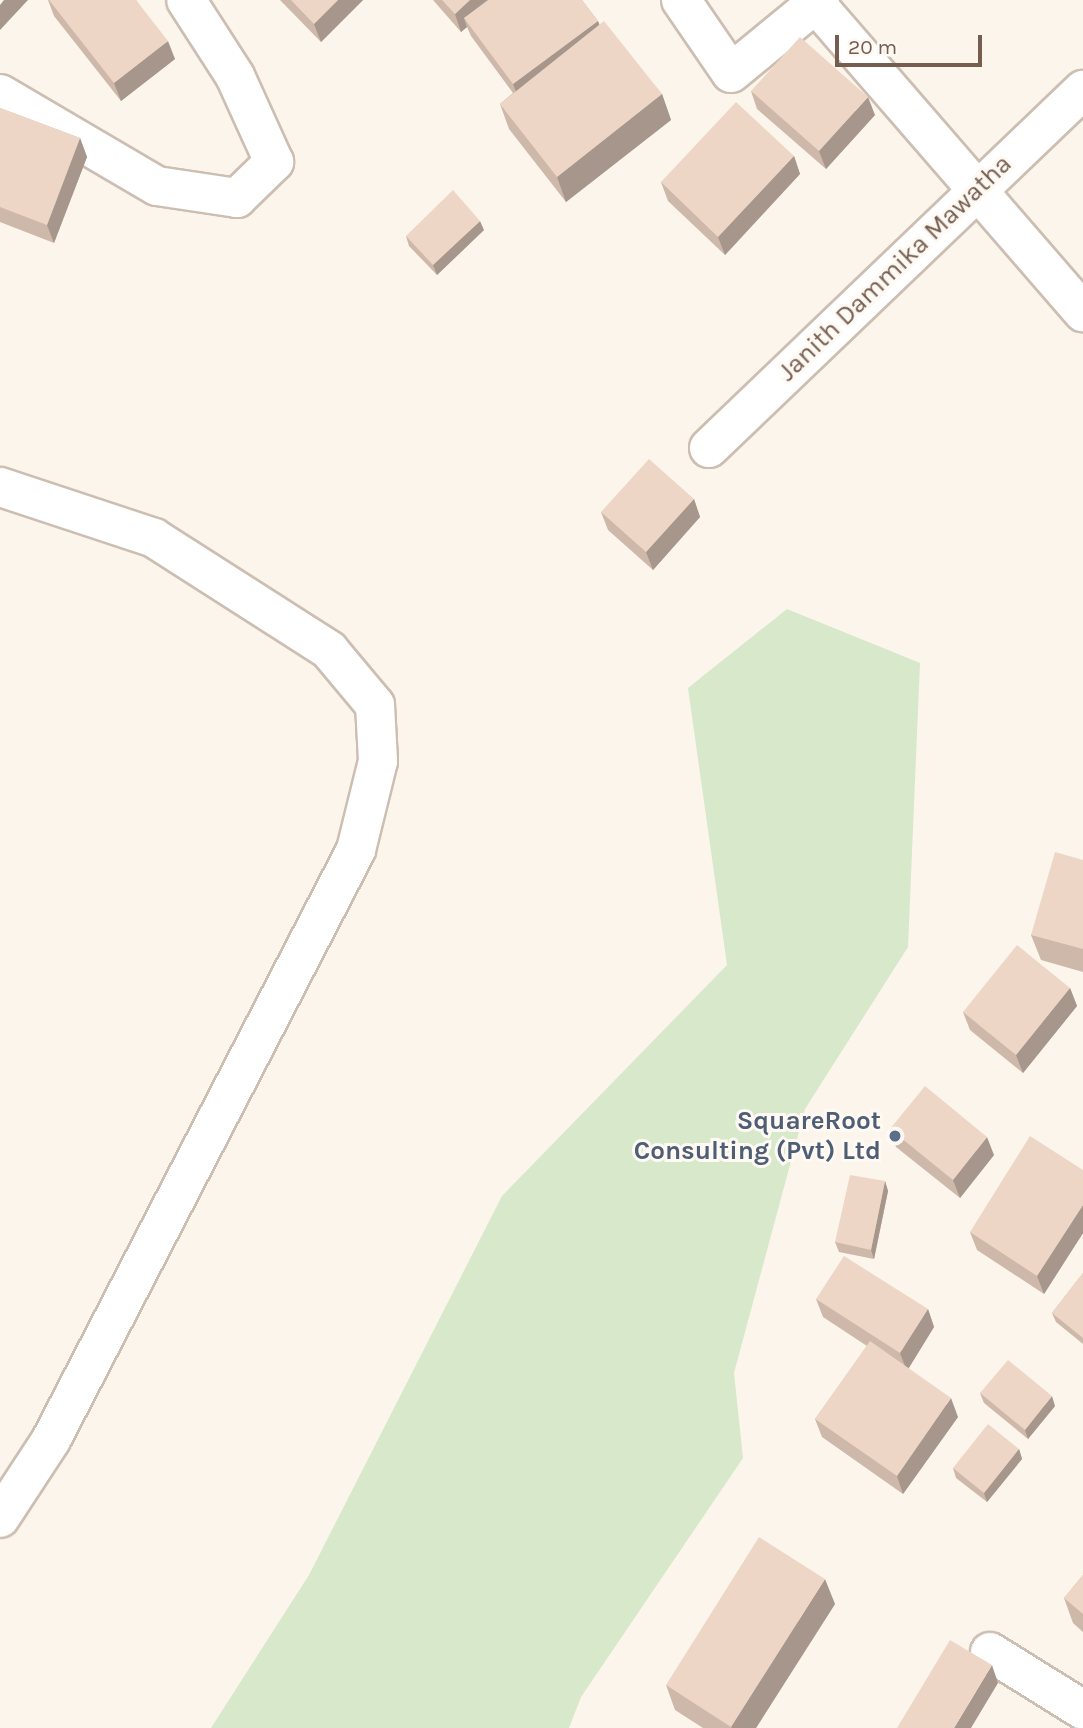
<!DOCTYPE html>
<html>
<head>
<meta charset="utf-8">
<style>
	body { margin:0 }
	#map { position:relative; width:1083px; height:1728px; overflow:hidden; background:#fbf5ec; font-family:Karla,sans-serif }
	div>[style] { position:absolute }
	.green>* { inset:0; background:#d7e8cb }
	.roads { filter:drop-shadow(2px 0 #cdbeb2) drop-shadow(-2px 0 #cdbeb2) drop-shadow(0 2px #cdbeb2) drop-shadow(0 -2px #cdbeb2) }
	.street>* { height:38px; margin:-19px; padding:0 19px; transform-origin:19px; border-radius:19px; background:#fff }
	.wall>* { inset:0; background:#cdb8aa }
	.shaded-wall>* { inset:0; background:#a7968b }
	.building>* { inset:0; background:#eed6c6 }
	.dots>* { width:19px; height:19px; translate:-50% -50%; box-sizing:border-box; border:4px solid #fef9f3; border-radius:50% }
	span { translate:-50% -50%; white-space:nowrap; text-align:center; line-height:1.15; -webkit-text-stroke:6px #fef9f3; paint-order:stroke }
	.street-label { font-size:26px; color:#755d50 }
	.service-label { font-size:26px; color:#4e5e75; font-weight:700 }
	.right { translate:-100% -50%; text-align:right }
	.scale { position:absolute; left:835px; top:35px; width:147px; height:32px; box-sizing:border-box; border:4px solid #755d50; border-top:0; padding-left:9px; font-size:21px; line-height:24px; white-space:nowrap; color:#755d50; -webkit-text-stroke:5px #fef9f3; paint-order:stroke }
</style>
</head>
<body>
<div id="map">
	<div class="green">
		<div style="clip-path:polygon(787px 609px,920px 663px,908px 947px,805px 1109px,734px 1373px,743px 1458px,581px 1697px,569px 1728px,211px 1728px,309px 1575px,502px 1196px,727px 965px,688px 688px)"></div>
	</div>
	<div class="roads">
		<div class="street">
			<div style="left:681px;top:0;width:88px;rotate:55.6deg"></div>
			<div style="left:731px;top:73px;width:115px;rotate:-39.4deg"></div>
			<div style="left:816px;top:4px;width:408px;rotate:49.1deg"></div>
			<div style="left:0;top:94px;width:182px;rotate:30.4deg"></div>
			<div style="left:157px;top:186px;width:81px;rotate:8.5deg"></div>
			<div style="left:237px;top:198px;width:52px;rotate:-44.2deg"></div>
			<div style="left:274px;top:162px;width:94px;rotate:-114.4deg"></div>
			<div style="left:235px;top:76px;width:90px;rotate:-122.8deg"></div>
			<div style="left:709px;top:448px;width:518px;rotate:-43.75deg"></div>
			<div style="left:0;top:487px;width:162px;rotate:18.3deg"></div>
			<div style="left:154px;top:538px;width:208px;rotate:32.6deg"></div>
			<div style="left:329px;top:650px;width:72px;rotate:50.1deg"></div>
			<div style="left:375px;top:705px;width:56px;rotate:86.9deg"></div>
			<div style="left:378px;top:761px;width:92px;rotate:103.9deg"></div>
			<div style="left:356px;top:850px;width:664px;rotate:117.34deg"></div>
			<div style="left:51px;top:1440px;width:93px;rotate:123.2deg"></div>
			<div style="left:990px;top:1652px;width:110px;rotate:31.9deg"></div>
		</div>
	</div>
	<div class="wall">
		<div style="clip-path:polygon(48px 0,136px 0,175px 59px,121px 101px,54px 16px)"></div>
		<div style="clip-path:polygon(280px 0,363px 0,321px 42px)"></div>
		<div style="clip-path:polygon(433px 0,582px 0,598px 21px,599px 25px,662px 94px,671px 120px,566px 202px,509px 129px,500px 104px,513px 93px,471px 36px,467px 27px,461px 32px)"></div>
		<div style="clip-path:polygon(751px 91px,875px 115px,826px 169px,757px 109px)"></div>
		<div style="clip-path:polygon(0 108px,80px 138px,87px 157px,54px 243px,0 222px)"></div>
		<div style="clip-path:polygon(794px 156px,800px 174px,725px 255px,668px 201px,661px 182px)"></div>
		<div style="clip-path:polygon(484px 230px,437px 275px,409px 246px,406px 236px)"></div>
		<div style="clip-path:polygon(694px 499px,700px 517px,653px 570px,608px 530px,601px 512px)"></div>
		<div style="clip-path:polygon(1083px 860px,1083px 972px,1041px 960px,1031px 935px)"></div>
		<div style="clip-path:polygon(1070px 988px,1077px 1006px,1023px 1073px,970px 1030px,963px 1012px)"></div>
		<div style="clip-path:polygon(890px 1129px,994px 1155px,960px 1198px,896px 1147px)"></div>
		<div style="clip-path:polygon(1083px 1170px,1083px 1233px,1044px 1294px,977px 1250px,970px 1232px)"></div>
		<div style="clip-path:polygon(885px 1181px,888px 1191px,874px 1259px,839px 1252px,835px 1242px)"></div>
		<div style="clip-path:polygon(1083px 1273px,1083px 1344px,1056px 1322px,1052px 1313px)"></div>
		<div style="clip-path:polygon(816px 1299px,928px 1309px,934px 1327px,908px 1369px,958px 1417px,903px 1494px,822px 1437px,815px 1419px,867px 1346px,823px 1317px)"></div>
		<div style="clip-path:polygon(980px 1393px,1055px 1406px,1028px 1439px,984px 1403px)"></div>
		<div style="clip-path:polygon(1019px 1449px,1022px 1459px,987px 1502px,956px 1478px,953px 1468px)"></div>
		<div style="clip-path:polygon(1083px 1575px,1083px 1632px,1073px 1623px,1064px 1598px)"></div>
		<div style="clip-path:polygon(835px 1604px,756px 1728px,703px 1728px,675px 1710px,666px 1685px)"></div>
	</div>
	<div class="shaded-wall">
		<div style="clip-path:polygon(4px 0,28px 0,0 30px,0 5px)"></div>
		<div style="clip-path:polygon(338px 0,363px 0,321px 42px,314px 24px)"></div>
		<div style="clip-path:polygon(470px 0,497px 0,464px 18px,467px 27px,461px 32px,455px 14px)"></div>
		<div style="clip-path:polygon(598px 21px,605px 39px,520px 102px,513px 84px)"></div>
		<div style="clip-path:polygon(168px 41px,175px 59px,121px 101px,114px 83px)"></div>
		<div style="clip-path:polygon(662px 94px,671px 120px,566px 202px,557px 177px)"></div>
		<div style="clip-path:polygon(868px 97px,875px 115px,826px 169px,819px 151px)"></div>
		<div style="clip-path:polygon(80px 138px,87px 157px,54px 243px,47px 225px)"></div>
		<div style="clip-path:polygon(794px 156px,800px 174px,725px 255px,718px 237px)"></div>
		<div style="clip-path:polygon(480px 221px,484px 230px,437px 275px,433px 265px)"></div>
		<div style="clip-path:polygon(694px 499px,700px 517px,653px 570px,646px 552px)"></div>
		<div style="clip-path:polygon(1070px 988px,1077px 1006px,1023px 1073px,1016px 1055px)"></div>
		<div style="clip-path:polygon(987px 1137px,994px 1155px,960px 1198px,953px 1180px)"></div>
		<div style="clip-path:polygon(885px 1181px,888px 1191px,874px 1259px,871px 1250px)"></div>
		<div style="clip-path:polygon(1083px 1205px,1083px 1233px,1044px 1294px,1037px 1276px)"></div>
		<div style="clip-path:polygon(928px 1309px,934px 1327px,907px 1371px,900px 1353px)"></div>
		<div style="clip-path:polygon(1052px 1396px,1055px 1406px,1028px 1439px,1025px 1430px)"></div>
		<div style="clip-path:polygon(951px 1398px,958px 1417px,903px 1494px,897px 1476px)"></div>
		<div style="clip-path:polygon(1019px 1449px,1022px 1459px,987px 1502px,984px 1493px)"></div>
		<div style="clip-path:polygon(825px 1579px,835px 1604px,756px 1728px,732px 1728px,731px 1727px)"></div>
		<div style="clip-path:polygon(992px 1665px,998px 1683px,971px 1728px,954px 1728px)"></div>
	</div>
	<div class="building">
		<div style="clip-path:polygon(49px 0,136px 0,168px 41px,114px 83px)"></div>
		<div style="clip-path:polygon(291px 0,338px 0,314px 24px)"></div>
		<div style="clip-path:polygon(442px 0,470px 0,455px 14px)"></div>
		<div style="clip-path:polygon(488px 0,582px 0,598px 21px,513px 84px,464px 18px)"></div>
		<div style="clip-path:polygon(604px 21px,662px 94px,557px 177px,500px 104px)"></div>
		<div style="clip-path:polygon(800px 37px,868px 97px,819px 151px,751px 91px)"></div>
		<div style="clip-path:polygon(736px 102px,794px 156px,718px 237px,661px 182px)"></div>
		<div style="clip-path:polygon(0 108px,80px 138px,47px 225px,0 207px)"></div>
		<div style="clip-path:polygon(453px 190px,480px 221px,433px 265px,406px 236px)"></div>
		<div style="clip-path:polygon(649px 459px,694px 499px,646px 552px,601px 512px)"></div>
		<div style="clip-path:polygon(1055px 852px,1083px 860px,1083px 949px,1031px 935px)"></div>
		<div style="clip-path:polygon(1017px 945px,1070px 988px,1016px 1055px,963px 1012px)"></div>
		<div style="clip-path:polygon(925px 1086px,987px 1137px,953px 1180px,890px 1129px)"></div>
		<div style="clip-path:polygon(1030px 1136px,1083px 1170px,1083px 1205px,1037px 1276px,970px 1232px)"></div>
		<div style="clip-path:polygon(850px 1175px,885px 1181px,871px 1250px,835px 1242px)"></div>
		<div style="clip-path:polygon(844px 1256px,928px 1309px,900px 1353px,816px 1299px)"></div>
		<div style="clip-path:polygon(1083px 1273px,1083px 1338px,1052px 1313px)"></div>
		<div style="clip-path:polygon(870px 1341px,951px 1398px,897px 1476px,815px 1419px)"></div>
		<div style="clip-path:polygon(1008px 1360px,1052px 1396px,1025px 1430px,980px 1393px)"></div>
		<div style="clip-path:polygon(988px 1424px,1019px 1449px,984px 1493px,953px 1468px)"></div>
		<div style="clip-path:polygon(759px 1537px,825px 1579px,731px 1727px,666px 1685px)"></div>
		<div style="clip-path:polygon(1083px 1575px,1083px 1614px,1064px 1598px)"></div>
		<div style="clip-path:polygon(950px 1640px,992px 1665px,954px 1728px,897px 1728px)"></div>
	</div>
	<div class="dots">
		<div style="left:895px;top:1136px;background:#5c6f8a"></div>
	</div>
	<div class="street-label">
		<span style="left:895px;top:268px;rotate:-44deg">Janith Dammika Mawatha</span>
	</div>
	<div class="service-label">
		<span class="right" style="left:881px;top:1136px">SquareRoot<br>Consulting (Pvt) Ltd</span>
	</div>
	<div class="scale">20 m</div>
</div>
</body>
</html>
